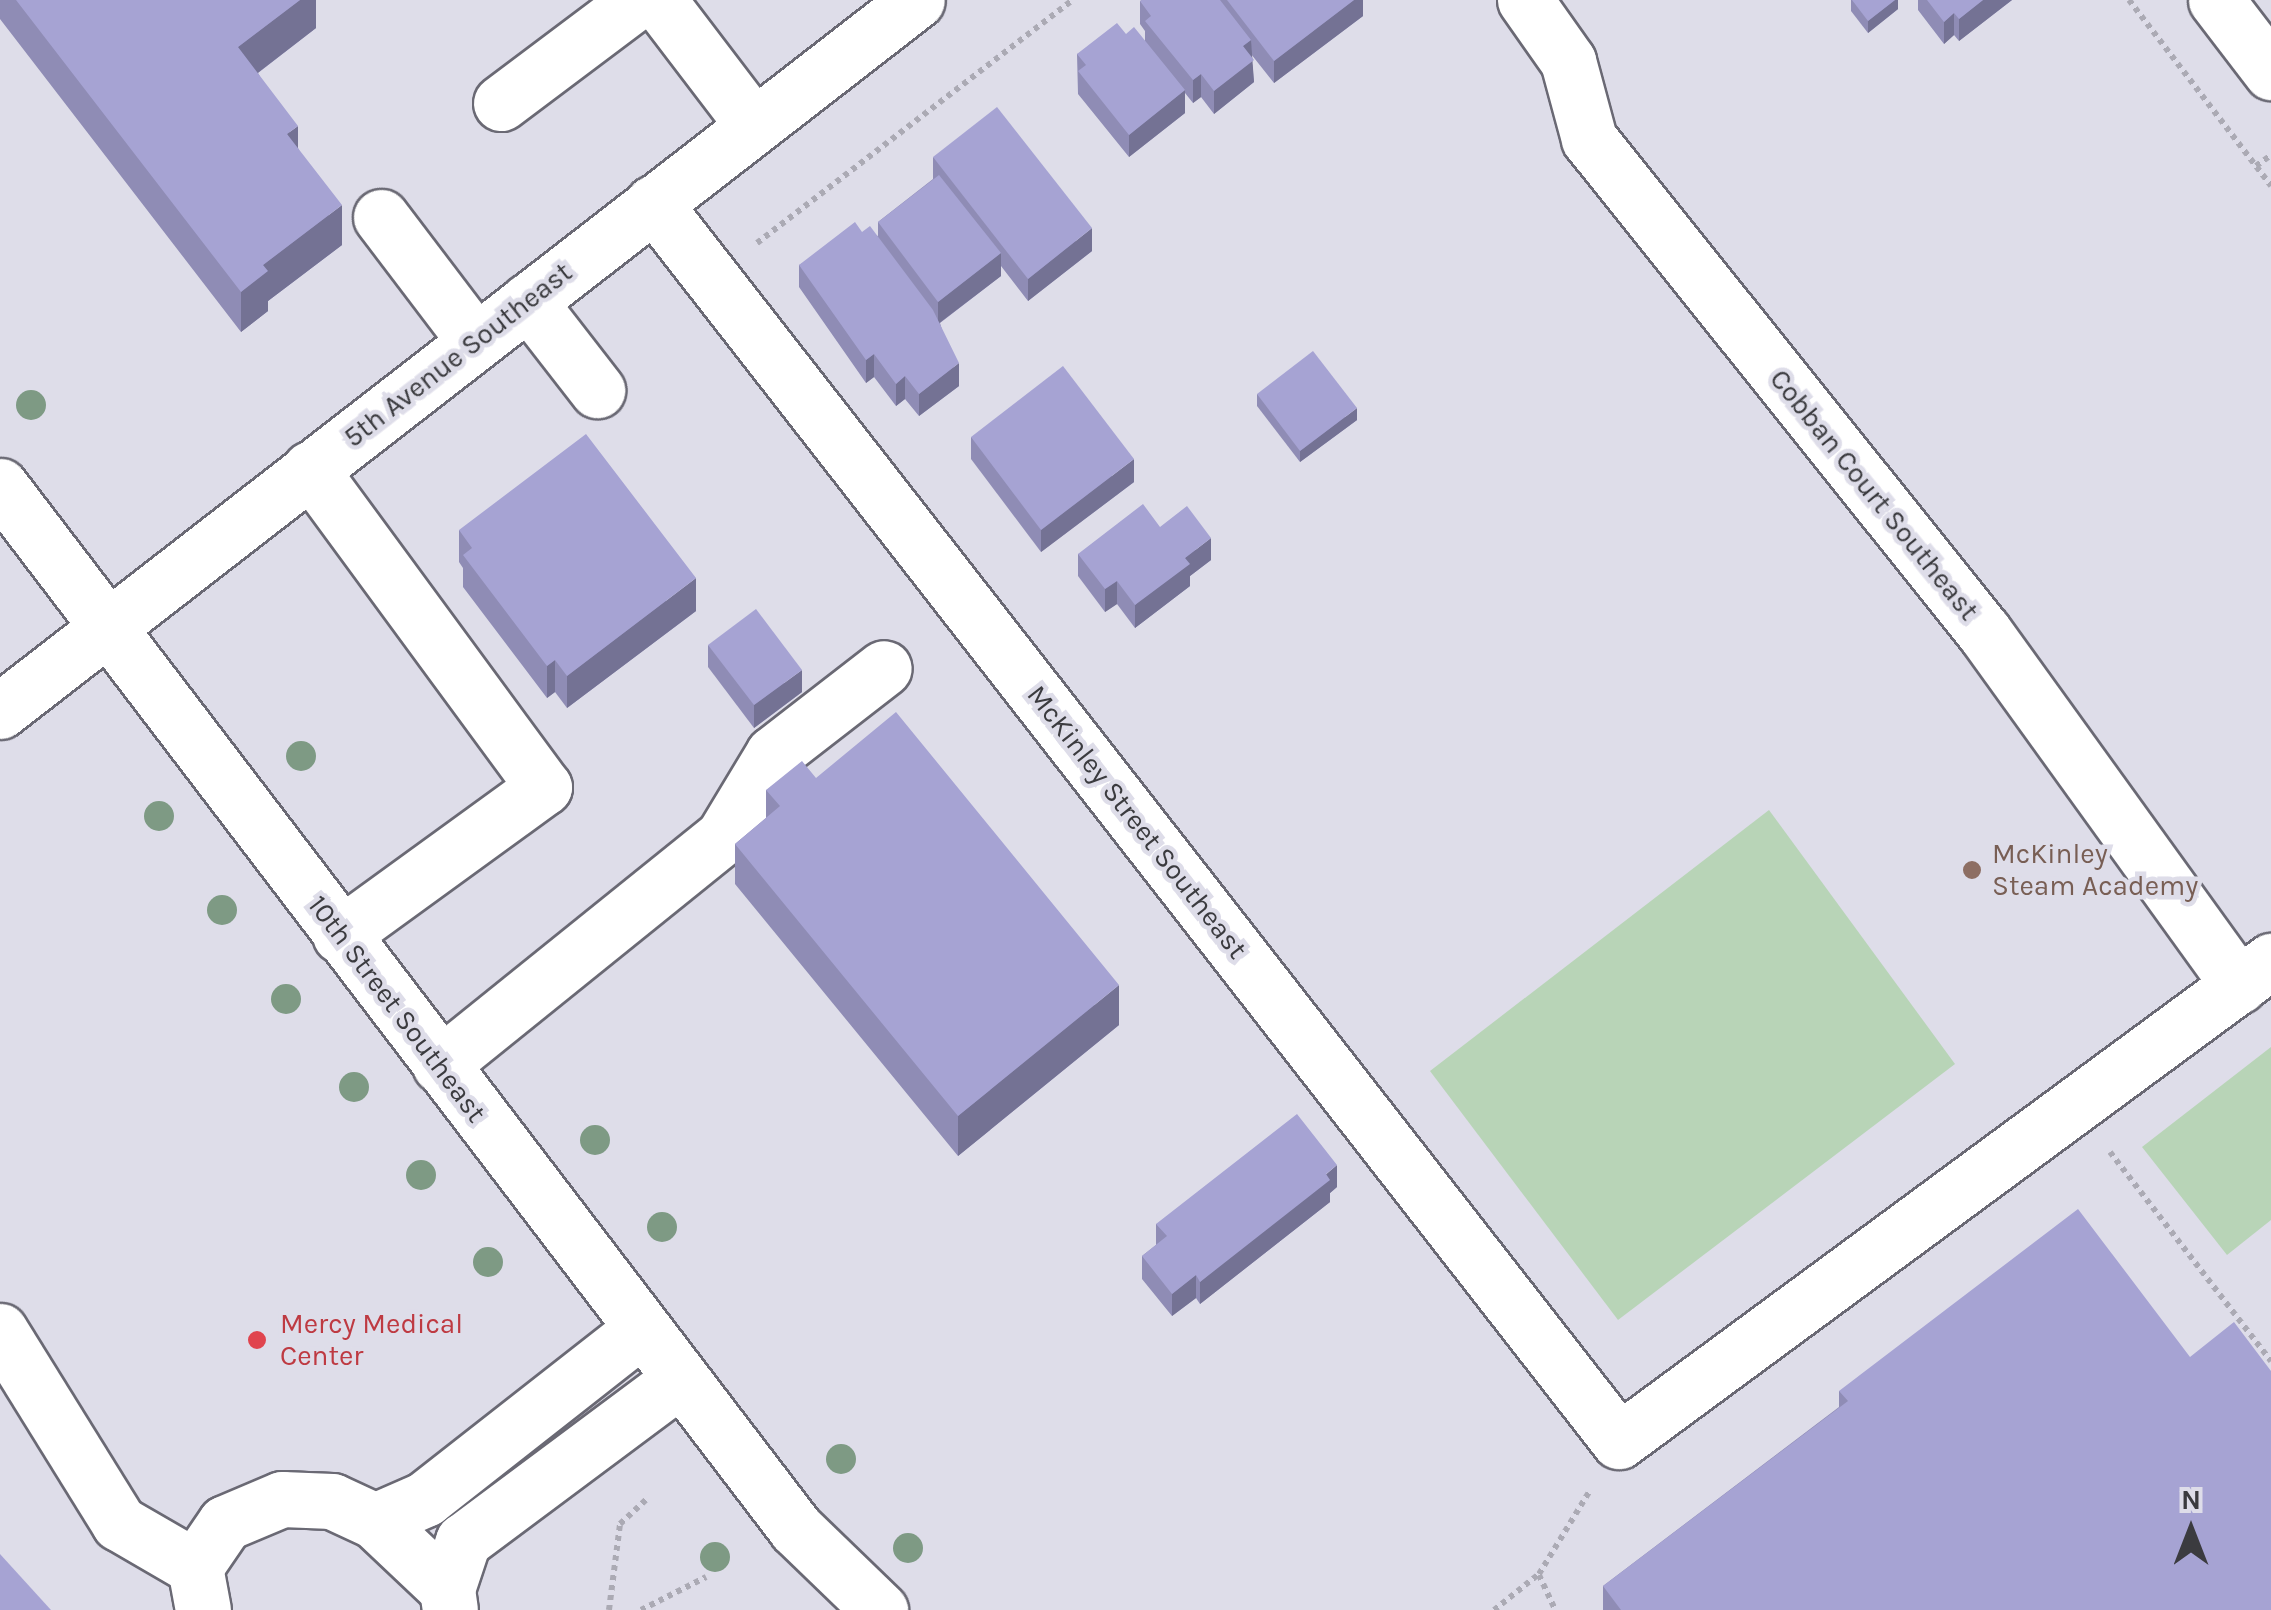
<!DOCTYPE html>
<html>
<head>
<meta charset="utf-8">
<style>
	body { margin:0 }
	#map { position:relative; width:2271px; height:1610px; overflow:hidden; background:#dedde9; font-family:Karla,sans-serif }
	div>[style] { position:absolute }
	.green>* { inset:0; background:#b8d4b7 }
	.path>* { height:6px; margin-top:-3px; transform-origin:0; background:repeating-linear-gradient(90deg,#abaab4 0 5px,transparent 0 10px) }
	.roads { filter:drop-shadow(2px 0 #6a6974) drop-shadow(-2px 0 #6a6974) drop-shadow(0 2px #6a6974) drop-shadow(0 -2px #6a6974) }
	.minor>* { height:55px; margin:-27.5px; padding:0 27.5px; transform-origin:27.5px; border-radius:27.5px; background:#fff }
	.major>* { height:55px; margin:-27.5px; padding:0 27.5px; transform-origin:27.5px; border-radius:27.5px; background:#fff }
	.trees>* { width:30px; height:30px; margin:-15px; border-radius:50%; background:#7e9a84 }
	.wall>* { inset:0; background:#8f8cb5 }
	.shaded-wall>* { inset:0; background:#747294 }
	.building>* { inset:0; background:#a6a3d3 }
	.dots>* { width:28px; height:28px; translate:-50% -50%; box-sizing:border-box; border:5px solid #dedde9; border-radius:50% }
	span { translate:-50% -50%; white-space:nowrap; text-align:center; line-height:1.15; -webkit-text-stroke:9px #dedde9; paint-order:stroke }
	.street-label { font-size:28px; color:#3b3b3f }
	.education-label { font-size:28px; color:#785e54 }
	.left { translate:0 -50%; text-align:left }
	.health-label { font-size:28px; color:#be3a42 }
	.north { position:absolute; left:2141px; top:1480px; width:100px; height:100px; -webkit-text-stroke:8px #dedde9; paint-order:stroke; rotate:0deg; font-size:28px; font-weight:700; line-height:40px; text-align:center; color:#3b3b3f }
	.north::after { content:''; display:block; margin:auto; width:35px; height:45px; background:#3b3b3f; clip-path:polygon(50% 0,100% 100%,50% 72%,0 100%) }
</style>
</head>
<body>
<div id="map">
	<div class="green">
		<div style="clip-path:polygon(1769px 810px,1955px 1064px,1618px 1320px,1430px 1071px)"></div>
		<div style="clip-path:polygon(2271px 1047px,2271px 1220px,2227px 1255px,2142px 1147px)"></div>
	</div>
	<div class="path">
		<div style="left:2129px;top:0;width:234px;rotate:52.6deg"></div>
		<div style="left:2256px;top:166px;width:19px;rotate:-36deg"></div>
		<div style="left:757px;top:243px;width:399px;rotate:-37.6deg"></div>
		<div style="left:2110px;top:1152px;width:264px;rotate:52.4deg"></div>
		<div style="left:1539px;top:1575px;width:38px;rotate:65deg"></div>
		<div style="left:609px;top:1610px;width:87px;rotate:-82.7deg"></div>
		<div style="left:620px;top:1524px;width:37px;rotate:-43deg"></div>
		<div style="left:641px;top:1610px;width:73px;rotate:-26.9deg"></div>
		<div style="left:1494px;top:1610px;width:58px;rotate:-38.7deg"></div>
		<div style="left:1539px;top:1574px;width:96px;rotate:-58.6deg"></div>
	</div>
	<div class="roads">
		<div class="minor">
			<div style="left:658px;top:0;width:158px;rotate:52.7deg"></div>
			<div style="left:1525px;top:0;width:75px;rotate:54.8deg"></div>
			<div style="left:1568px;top:61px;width:81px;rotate:74.9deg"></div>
			<div style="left:1589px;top:139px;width:632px;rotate:51.3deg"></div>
			<div style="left:1984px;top:632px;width:436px;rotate:54.2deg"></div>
			<div style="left:2216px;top:0;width:91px;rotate:52.6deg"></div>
			<div style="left:501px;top:103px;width:171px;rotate:-36.9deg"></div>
			<div style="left:653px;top:203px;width:1570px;rotate:52.04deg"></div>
			<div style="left:1619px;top:1441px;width:810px;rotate:-36.36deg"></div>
			<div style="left:381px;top:217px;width:156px;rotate:52.8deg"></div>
			<div style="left:528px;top:301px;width:113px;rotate:52.2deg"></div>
			<div style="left:310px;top:469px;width:395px;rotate:53.7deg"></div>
			<div style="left:544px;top:787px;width:252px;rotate:144deg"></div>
			<div style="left:0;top:711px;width:1160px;rotate:-37.79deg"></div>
			<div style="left:440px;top:1065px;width:363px;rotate:-38.9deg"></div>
			<div style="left:723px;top:837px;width:97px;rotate:-58.9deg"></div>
			<div style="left:773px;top:754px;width:140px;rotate:-37.8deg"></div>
			<div style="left:0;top:1331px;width:226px;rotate:58.2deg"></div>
			<div style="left:119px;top:1523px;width:88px;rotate:30.1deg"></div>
			<div style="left:375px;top:1521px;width:55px;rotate:-23.7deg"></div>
			<div style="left:425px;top:1499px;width:276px;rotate:-38.1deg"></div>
			<div style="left:447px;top:1589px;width:51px;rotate:-71.6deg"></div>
			<div style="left:463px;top:1541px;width:271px;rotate:-36.7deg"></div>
			<div style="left:203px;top:1610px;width:44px;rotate:-100.5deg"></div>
			<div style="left:195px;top:1567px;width:53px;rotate:-55.7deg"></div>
			<div style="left:225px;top:1523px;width:62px;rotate:-22.8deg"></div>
			<div style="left:282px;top:1499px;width:50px;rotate:2.3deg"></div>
			<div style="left:332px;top:1501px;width:47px;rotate:24.9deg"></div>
			<div style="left:375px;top:1521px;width:99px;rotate:43.4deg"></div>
			<div style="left:447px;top:1589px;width:21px;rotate:82deg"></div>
		</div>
		<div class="major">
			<div style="left:0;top:486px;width:1312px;rotate:52.65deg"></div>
			<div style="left:796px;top:1529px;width:117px;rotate:44deg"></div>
		</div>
	</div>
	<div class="trees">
		<div style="left:31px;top:405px"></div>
		<div style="left:301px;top:756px"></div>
		<div style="left:159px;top:816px"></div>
		<div style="left:222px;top:910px"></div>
		<div style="left:286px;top:999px"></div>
		<div style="left:354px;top:1087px"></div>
		<div style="left:595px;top:1140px"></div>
		<div style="left:421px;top:1175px"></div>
		<div style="left:662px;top:1227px"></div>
		<div style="left:488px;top:1262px"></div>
		<div style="left:841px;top:1459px"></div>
		<div style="left:908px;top:1548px"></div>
		<div style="left:715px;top:1557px"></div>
	</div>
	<div class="wall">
		<div style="clip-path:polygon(0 0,316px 0,316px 28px,258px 73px,298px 148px,342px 245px,268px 301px,268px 311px,241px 332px,0 19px)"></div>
		<div style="clip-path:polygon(1142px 0,1363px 0,1363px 16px,1274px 83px,1251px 54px,1254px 82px,1214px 114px,1201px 97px,1193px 103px,1185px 93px,1185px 113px,1129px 157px,1078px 94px,1077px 54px,1126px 34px,1145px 41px,1145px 31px,1140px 24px,1140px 1px)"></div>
		<div style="clip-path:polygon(1851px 0,1898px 0,1898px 9px,1868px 33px,1851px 11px)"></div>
		<div style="clip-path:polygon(1918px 0,2012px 0,1959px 41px,1954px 35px,1944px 44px,1918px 10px)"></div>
		<div style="clip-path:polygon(933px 157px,1092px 251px,1028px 301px,1001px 266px,1001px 276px,940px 323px,959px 386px,919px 416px,905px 399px,896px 406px,874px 377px,866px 383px,799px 287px,799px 265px,862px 232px,878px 236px,878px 222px,933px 179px)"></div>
		<div style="clip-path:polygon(1257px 394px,1357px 420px,1300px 462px,1257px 406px)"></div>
		<div style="clip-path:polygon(971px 437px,1134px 482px,1041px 552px,971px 459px)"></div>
		<div style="clip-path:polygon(1160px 527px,1211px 560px,1190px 576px,1190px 586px,1135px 628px,1117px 604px,1105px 612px,1078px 576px,1078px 554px)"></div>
		<div style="clip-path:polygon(459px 530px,696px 611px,567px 708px,555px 692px,547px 698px,463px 587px,463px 568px,459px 562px)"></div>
		<div style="clip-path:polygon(708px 645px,802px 692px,754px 728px,708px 667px)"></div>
		<div style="clip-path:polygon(816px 778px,1119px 1025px,958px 1156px,735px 884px,735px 844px,766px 818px,766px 790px)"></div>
		<div style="clip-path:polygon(1337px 1187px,1330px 1193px,1330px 1202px,1200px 1304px,1196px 1298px,1172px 1316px,1142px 1279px,1142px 1256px,1156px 1245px,1156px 1224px)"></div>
		<div style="clip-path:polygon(2190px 1357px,2271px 1610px,1603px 1610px,1603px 1586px,1839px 1407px,1839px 1391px)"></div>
	</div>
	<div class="shaded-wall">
		<div style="clip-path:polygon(300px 0,316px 0,316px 28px,238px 88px,238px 47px)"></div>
		<div style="clip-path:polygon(1354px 0,1363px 0,1363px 16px,1274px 83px,1274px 61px)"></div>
		<div style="clip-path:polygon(1895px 0,1898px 0,1898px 9px,1868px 33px,1868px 21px)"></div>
		<div style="clip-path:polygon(1983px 0,2012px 0,1959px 41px,1959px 19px)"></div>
		<div style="clip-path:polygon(1954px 13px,1954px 35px,1944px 44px,1944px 22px)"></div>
		<div style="clip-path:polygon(1251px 40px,1254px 82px,1214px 114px,1214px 91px,1243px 46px)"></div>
		<div style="clip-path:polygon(1201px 74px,1201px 97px,1193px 103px,1193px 80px)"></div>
		<div style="clip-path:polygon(1185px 90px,1185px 113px,1129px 157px,1129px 135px)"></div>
		<div style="clip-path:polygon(298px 126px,298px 166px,287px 134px)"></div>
		<div style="clip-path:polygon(342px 205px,342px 245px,268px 301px,268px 311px,241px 332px,241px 292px,263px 265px)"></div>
		<div style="clip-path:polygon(1092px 228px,1092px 251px,1028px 301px,1028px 279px)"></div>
		<div style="clip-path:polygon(1001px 253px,1001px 276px,938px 324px,938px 302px)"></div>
		<div style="clip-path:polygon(874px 354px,874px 377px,866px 383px,866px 360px)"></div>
		<div style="clip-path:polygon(959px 363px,959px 386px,919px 416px,919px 394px)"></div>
		<div style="clip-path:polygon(905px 376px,905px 399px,896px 406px,896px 384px)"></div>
		<div style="clip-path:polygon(1357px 408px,1357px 420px,1300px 462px,1300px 451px)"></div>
		<div style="clip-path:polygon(1134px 459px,1134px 482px,1041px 552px,1041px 530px)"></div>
		<div style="clip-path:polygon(1211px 538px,1211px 560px,1190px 576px,1190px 586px,1135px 628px,1135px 605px,1185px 558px)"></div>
		<div style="clip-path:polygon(696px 578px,696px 611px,567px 708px,567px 676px)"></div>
		<div style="clip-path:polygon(1117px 581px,1117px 604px,1105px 612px,1105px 589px)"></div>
		<div style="clip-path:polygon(555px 660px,555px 692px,547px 698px,547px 666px)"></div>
		<div style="clip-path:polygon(802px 670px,802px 692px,754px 728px,754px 705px)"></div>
		<div style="clip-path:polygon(1119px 985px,1119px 1025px,958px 1156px,958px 1116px)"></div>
		<div style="clip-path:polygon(1337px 1165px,1337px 1187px,1330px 1193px,1330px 1202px,1200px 1304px,1200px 1282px)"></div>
		<div style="clip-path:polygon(1196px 1275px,1196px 1298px,1172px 1316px,1172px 1294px)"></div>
	</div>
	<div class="building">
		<div style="clip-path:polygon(16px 0,300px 0,238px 47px,298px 126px,287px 134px,342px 205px,263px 265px,268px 271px,241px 292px)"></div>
		<div style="clip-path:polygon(1142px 0,1220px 0,1251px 40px,1243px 46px,1254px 60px,1214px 91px,1201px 74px,1193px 80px,1145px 21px,1151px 16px,1140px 1px)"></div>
		<div style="clip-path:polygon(1227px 0,1354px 0,1274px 61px)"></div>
		<div style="clip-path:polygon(1852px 0,1895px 0,1868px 21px)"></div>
		<div style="clip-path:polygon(1927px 0,1983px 0,1959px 19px,1954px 13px,1944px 22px)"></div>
		<div style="clip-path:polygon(1117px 23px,1126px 34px,1134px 27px,1185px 90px,1129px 135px,1078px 71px,1086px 65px,1077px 54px)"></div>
		<div style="clip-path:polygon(997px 107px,1092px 228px,1028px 279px,933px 157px)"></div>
		<div style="clip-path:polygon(939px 175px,1001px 253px,938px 302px,878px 222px)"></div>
		<div style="clip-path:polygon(855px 222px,862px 232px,870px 226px,933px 310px,959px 363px,919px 394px,905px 376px,896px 384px,874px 354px,866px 360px,799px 265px)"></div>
		<div style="clip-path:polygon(1313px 351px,1357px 408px,1300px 451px,1257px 394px)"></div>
		<div style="clip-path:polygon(1063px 366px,1134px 459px,1041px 530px,971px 437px)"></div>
		<div style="clip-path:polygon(586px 434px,696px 578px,567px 676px,555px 660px,547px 666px,463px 555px,472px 548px,459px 530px)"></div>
		<div style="clip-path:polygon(1143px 504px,1160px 527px,1187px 506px,1211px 538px,1185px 558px,1190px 564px,1135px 605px,1117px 581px,1105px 589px,1078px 554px)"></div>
		<div style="clip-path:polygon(756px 609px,802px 670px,754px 705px,708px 645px)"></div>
		<div style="clip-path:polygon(896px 712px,1119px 985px,958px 1116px,735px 844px,780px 806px,766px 790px,802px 761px,816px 778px)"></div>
		<div style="clip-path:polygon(1297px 1114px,1337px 1165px,1326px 1174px,1330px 1180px,1200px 1282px,1196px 1275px,1172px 1294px,1142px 1256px,1167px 1236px,1156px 1224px)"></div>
		<div style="clip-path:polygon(2078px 1209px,2190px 1357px,2234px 1322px,2271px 1371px,2271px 1610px,1621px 1610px,1603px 1586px,1848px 1401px,1839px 1391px)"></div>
		<div style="clip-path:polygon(0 1554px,51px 1610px,0 1610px)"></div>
	</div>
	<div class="dots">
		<div style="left:1972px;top:870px;background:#8d6e63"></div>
		<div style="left:257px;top:1340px;background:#e0444e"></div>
	</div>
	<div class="street-label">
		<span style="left:458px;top:355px;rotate:-38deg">5th Avenue Southeast</span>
		<span style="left:1874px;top:495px;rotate:51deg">Cobban Court Southeast</span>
		<span style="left:1137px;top:822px;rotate:52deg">McKinley Street Southeast</span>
		<span style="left:397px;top:1009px;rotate:53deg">10th Street Southeast</span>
	</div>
	<div class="education-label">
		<span class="left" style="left:1992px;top:870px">McKinley<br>Steam Academy</span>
	</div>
	<div class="health-label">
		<span class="left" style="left:280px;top:1340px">Mercy Medical<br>Center</span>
	</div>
	<div class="north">N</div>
</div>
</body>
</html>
